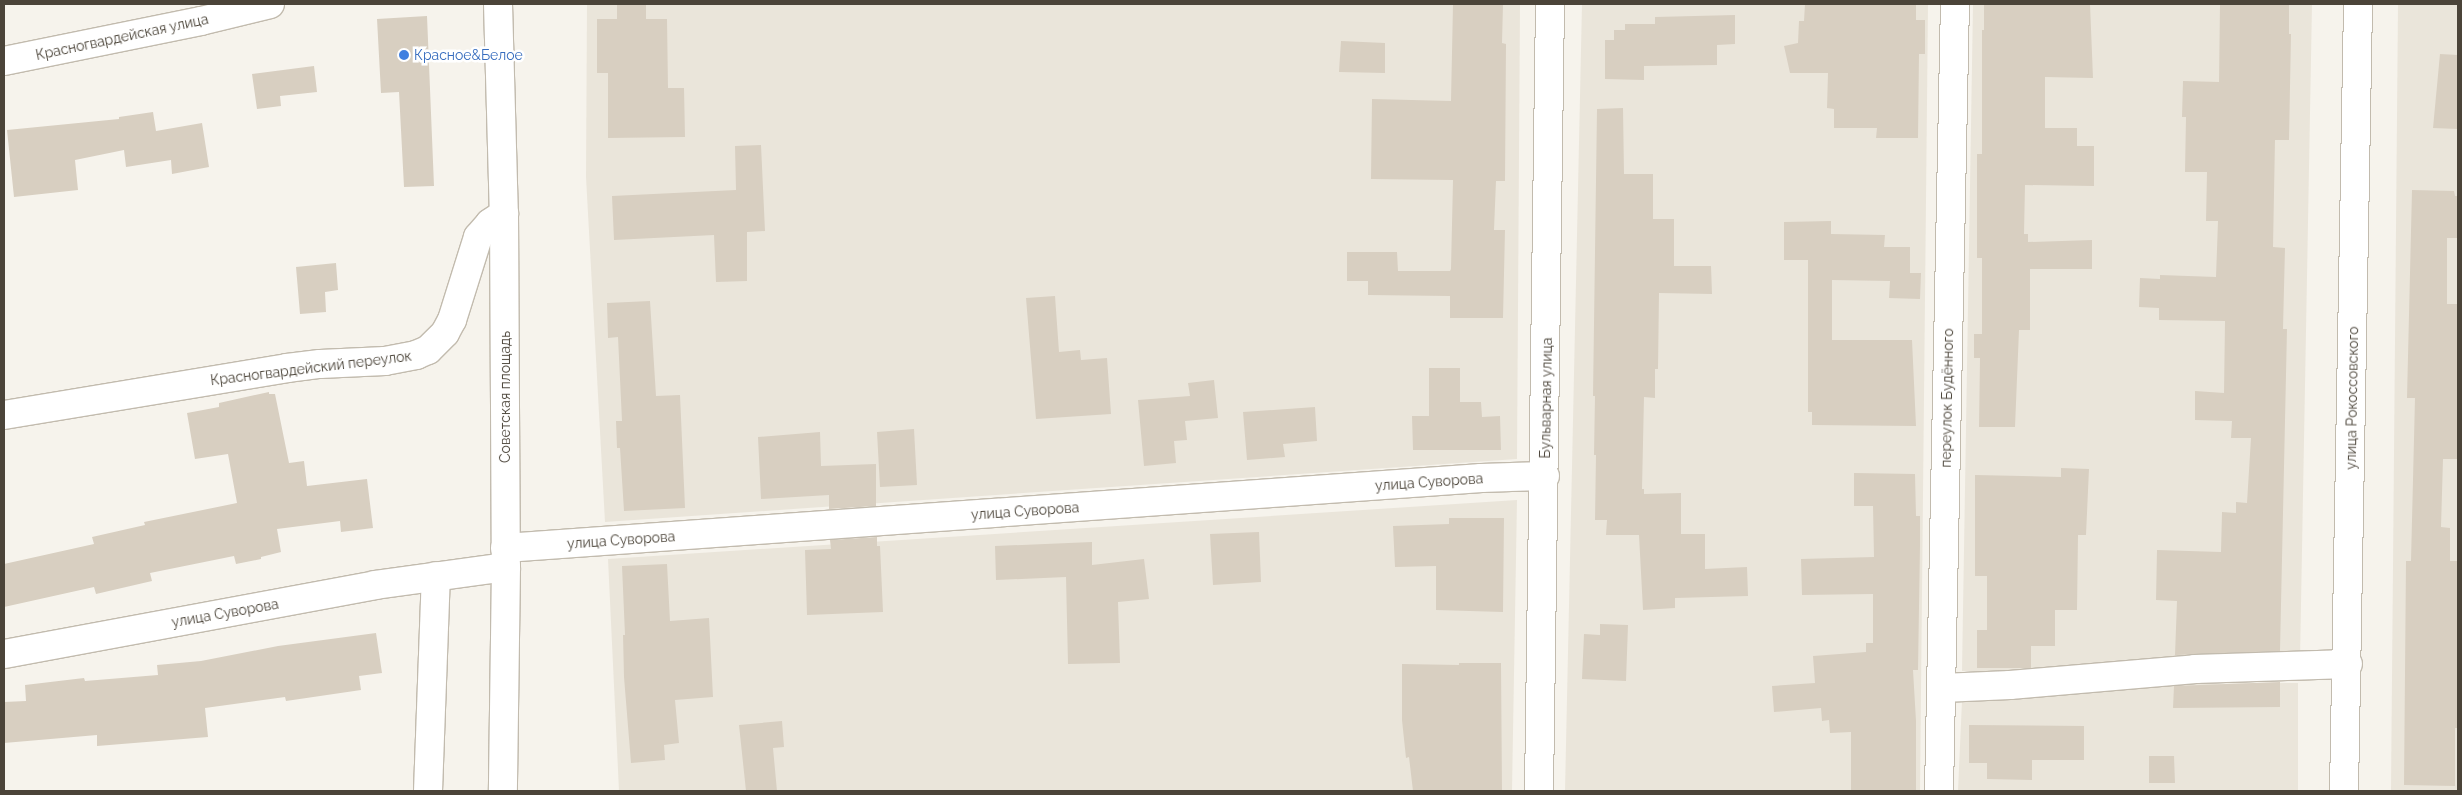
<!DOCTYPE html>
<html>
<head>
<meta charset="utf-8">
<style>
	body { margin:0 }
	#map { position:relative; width:2462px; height:795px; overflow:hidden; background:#f6f3ec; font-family:Raleway,sans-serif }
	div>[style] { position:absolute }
	.residential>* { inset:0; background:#eae5da }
	.building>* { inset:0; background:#d8cfc1 }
	.roads { filter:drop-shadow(1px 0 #c2bbae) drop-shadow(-1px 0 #c2bbae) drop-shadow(0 1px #c2bbae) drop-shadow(0 -1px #c2bbae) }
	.minor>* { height:28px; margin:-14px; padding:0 14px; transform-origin:14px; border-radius:14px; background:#fff }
	.dots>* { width:14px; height:14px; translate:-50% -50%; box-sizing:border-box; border:2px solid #fff; border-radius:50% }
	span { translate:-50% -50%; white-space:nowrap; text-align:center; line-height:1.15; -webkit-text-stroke:5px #fff; paint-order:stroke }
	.street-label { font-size:14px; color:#4b4439 }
	.shop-label { font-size:14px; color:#366cbe }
	.left { translate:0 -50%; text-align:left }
	.frame { position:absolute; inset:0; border:5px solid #4b4439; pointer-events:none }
</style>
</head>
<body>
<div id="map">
	<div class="residential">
		<div style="clip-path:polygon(587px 4px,1520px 4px,1517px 459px,605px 522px,586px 177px)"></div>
		<div style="clip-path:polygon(1582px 4px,1928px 4px,1920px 791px,1565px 791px)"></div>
		<div style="clip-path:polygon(1973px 4px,2312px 4px,2300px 659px,2035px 673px,1962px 671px)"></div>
		<div style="clip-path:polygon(2398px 4px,2458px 4px,2458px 791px,2391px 791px)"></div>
		<div style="clip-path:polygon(1517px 500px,1512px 791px,619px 791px,608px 559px)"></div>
		<div style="clip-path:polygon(2298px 683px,2298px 791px,1958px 791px,1962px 701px,2190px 684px)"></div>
	</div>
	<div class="building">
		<div style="clip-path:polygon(617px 4px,646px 4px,646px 19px,667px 19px,668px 88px,684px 88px,685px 137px,608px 138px,608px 73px,597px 73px,597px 19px,617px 19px)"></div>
		<div style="clip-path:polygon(1453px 4px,1503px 4px,1502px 43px,1506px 44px,1505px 181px,1496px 181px,1494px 230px,1505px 230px,1503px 318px,1450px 318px,1450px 296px,1368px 295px,1368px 281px,1347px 281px,1347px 252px,1397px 252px,1398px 271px,1450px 271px,1451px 269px,1453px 180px,1371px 179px,1372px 99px,1451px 101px)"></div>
		<div style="clip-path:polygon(1805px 4px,1916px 4px,1916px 20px,1925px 20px,1925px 54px,1919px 54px,1918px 138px,1876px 138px,1877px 128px,1834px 128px,1834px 109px,1827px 108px,1828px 73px,1790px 73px,1784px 46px,1798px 43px,1799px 21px,1804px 21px)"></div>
		<div style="clip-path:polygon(1984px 4px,2090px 4px,2093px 78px,2045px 77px,2045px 128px,2077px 128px,2077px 146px,2094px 146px,2094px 186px,2025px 185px,2024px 234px,2028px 234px,2028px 242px,2092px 240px,2092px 269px,2030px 269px,2030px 330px,2019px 330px,2015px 427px,1979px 427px,1980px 358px,1974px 358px,1974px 334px,1982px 334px,1982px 258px,1977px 258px,1977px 154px,1982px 154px,1982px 30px,1984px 30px)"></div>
		<div style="clip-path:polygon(2220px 4px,2289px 4px,2289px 34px,2291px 34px,2289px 140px,2275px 140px,2273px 247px,2285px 248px,2283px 329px,2287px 329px,2280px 651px,2175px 655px,2177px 601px,2156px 600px,2157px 550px,2221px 552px,2222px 512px,2236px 513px,2236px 502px,2247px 503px,2251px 438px,2231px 438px,2232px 421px,2195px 420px,2195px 391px,2224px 393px,2225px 321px,2159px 320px,2159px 308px,2139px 307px,2140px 278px,2160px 279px,2160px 275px,2216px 277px,2218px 221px,2206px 221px,2207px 172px,2185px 172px,2186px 117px,2182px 117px,2183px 81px,2219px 82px)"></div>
		<div style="clip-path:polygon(1735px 15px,1735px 44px,1717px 45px,1717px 65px,1644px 66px,1644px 80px,1605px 79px,1605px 40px,1614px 40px,1614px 30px,1625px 30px,1625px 24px,1655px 24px,1655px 17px)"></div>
		<div style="clip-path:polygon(427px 16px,434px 186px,404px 187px,399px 92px,381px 93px,377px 19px)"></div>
		<div style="clip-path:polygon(1341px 41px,1385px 43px,1385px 73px,1339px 72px)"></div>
		<div style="clip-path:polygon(2440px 54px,2458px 55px,2458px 129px,2433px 128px)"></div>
		<div style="clip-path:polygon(314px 66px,317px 92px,280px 96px,281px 106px,257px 109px,252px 74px)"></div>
		<div style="clip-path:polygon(1623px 108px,1624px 174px,1653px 174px,1653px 219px,1674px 219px,1674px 266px,1711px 266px,1712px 294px,1659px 293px,1658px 369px,1655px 369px,1655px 398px,1644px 397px,1642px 489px,1644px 489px,1644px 494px,1681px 493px,1681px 534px,1705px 534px,1705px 569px,1747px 567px,1748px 596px,1675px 598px,1675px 608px,1643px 610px,1639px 535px,1606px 535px,1607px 520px,1595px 520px,1596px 455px,1594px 455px,1595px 396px,1593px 396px,1597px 109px)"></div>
		<div style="clip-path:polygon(153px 112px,156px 131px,202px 123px,209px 167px,172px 174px,171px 160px,126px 167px,124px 150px,75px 160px,78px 190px,14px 197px,7px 130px,119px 119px,119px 117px)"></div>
		<div style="clip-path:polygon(761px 145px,765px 231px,747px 232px,747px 281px,716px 282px,714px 235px,614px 240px,612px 196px,736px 190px,735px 146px)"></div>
		<div style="clip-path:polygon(2412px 190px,2454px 191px,2455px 196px,2458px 196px,2458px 238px,2447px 238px,2447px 304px,2458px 304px,2458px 459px,2443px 459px,2441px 527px,2450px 528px,2450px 561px,2458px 561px,2458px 728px,2455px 728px,2455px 786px,2404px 785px,2406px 561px,2411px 561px,2415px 398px,2407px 398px)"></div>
		<div style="clip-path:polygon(1831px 221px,1831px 234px,1885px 235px,1884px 247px,1910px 247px,1910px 273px,1921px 273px,1920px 299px,1889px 298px,1890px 281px,1832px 280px,1832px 340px,1912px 340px,1916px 426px,1812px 425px,1812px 412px,1808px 412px,1808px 260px,1784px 260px,1784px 222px)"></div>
		<div style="clip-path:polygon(336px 263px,338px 290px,325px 292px,326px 312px,300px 314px,296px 267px)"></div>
		<div style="clip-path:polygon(1055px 296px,1059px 352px,1080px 350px,1081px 360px,1107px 358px,1111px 414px,1036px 419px,1026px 298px)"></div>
		<div style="clip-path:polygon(650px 301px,656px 396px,680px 395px,685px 508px,624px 511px,620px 448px,617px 448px,616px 421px,622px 421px,618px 337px,608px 338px,607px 303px)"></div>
		<div style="clip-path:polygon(1429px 368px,1460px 368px,1460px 402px,1481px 402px,1482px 417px,1500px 416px,1501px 450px,1413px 450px,1412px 416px,1429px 416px)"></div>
		<div style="clip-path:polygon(1214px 380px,1218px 418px,1185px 421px,1187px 440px,1174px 441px,1176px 463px,1144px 466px,1138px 400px,1190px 396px,1188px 383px)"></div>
		<div style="clip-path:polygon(269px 392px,269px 394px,275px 394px,289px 463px,304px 461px,307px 486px,367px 479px,373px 528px,341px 532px,340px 521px,277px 529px,281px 552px,261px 557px,261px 559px,236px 564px,234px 556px,150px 573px,152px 581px,96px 594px,94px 587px,4px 607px,4px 564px,94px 544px,92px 537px,145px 525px,144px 522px,237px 503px,228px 454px,195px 459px,187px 413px,219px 407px,219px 403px)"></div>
		<div style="clip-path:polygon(1315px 407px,1317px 441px,1283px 444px,1285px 457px,1247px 460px,1243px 412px)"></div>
		<div style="clip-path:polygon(914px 429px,917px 485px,880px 487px,877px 432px)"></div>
		<div style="clip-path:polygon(820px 432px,821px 466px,876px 464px,876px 506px,829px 509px,829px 495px,761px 499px,758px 437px)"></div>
		<div style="clip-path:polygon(2061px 468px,2089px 469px,2086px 535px,2078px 535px,2077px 610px,2055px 610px,2055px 646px,2031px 646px,2031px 668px,1977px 668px,1977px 630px,1987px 630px,1987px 576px,1975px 576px,1975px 475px,2061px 477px)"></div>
		<div style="clip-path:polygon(1854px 473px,1915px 474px,1916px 516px,1920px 516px,1920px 545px,1918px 670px,1913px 670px,1916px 721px,1916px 791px,1851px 791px,1851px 732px,1830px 733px,1829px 720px,1822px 721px,1821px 708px,1774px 712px,1772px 686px,1815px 683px,1813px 656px,1866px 652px,1866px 643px,1873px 643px,1873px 594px,1802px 595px,1801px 559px,1874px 557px,1873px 506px,1854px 506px)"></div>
		<div style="clip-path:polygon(1449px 518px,1504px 518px,1503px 612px,1436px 610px,1436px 566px,1395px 567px,1393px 526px,1449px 524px)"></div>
		<div style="clip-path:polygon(1259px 532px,1261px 582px,1213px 585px,1210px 534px)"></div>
		<div style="clip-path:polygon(877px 537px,877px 546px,880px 546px,883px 612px,807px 615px,805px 550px,831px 549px,830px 540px)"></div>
		<div style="clip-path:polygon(1092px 542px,1092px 565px,1144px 559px,1149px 599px,1118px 602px,1120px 663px,1068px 664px,1066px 577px,996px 580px,995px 546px)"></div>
		<div style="clip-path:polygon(667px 564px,670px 621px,709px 618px,713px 697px,675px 700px,679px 743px,664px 745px,665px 760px,631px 763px,624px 677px,623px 635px,625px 635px,622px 566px)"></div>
		<div style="clip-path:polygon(1600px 624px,1628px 625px,1626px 681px,1582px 679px,1584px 634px,1600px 635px)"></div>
		<div style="clip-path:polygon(376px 633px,382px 673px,359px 676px,361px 690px,286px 701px,285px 697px,205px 708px,208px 737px,97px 746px,97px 735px,4px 743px,4px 702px,26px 701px,25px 685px,84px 678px,85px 681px,158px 675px,157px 665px,201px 661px,278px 646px)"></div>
		<div style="clip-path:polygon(1459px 663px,1501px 663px,1502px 791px,1413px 791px,1409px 757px,1406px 758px,1402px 720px,1402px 664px,1459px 665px)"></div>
		<div style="clip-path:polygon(2280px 682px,2280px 707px,2173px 708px,2174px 686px)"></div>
		<div style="clip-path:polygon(782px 721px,784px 747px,773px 748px,777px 791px,746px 791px,739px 725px)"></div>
		<div style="clip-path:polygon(1969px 725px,2084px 726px,2084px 760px,2032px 760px,2032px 780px,1987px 779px,1987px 763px,1969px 763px)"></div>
		<div style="clip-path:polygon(2149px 756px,2174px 756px,2175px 783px,2149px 783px)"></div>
	</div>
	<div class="roads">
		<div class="minor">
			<div style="left:498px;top:4px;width:210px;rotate:88.4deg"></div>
			<div style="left:504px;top:214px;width:353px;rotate:89.7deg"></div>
			<div style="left:506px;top:567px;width:224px;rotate:90.8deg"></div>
			<div style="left:4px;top:61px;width:201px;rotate:-11.5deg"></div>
			<div style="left:201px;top:21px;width:71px;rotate:-13.8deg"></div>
			<div style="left:4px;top:415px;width:287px;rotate:-9.4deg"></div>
			<div style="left:287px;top:368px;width:33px;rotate:-7deg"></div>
			<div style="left:320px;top:364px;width:65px;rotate:-2.6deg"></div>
			<div style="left:385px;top:361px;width:32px;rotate:-11deg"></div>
			<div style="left:416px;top:355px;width:13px;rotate:-23deg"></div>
			<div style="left:428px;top:350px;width:24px;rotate:-45deg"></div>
			<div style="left:445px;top:333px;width:15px;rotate:-62deg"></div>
			<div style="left:452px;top:320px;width:87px;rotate:-72.6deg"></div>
			<div style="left:478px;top:237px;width:18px;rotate:-49deg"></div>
			<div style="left:490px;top:223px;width:17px;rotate:-33deg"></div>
			<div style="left:505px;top:548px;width:979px;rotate:-4.1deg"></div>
			<div style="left:1481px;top:478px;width:64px;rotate:-1.8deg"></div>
			<div style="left:4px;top:654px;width:377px;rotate:-10.5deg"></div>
			<div style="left:375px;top:585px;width:132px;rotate:-7.8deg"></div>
			<div style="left:1942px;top:688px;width:68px;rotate:-2.5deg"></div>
			<div style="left:2010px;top:685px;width:186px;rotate:-4.9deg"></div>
			<div style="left:2195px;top:669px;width:153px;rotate:-1.9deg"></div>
			<div style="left:428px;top:791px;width:215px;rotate:-87.9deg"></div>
			<div style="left:1539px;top:791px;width:787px;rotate:-89.2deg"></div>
			<div style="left:1939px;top:791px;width:787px;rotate:-88.84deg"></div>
			<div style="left:2344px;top:791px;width:787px;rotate:-88.98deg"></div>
		</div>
	</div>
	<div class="dots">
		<div style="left:404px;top:55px;background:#3f7fe0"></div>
	</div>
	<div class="street-label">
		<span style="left:122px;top:37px;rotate:-12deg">Красногвардейская улица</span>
		<span style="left:311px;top:368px;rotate:-7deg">Красногвардейский переулок</span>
		<span style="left:505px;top:397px;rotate:-90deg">Советская площадь</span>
		<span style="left:1546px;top:398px;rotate:-89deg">Бульварная улица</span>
		<span style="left:1947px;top:398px;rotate:-89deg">переулок Будённого</span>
		<span style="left:2352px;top:398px;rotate:-89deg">улица Рокоссовского</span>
		<span style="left:1429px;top:482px;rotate:-4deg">улица Суворова</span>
		<span style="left:1025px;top:511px;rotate:-4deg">улица Суворова</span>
		<span style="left:621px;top:540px;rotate:-4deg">улица Суворова</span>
		<span style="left:225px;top:613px;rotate:-10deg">улица Суворова</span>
	</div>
	<div class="shop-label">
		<span class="left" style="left:414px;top:55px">Красное&amp;Белое</span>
	</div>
	<div class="frame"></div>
</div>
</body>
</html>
